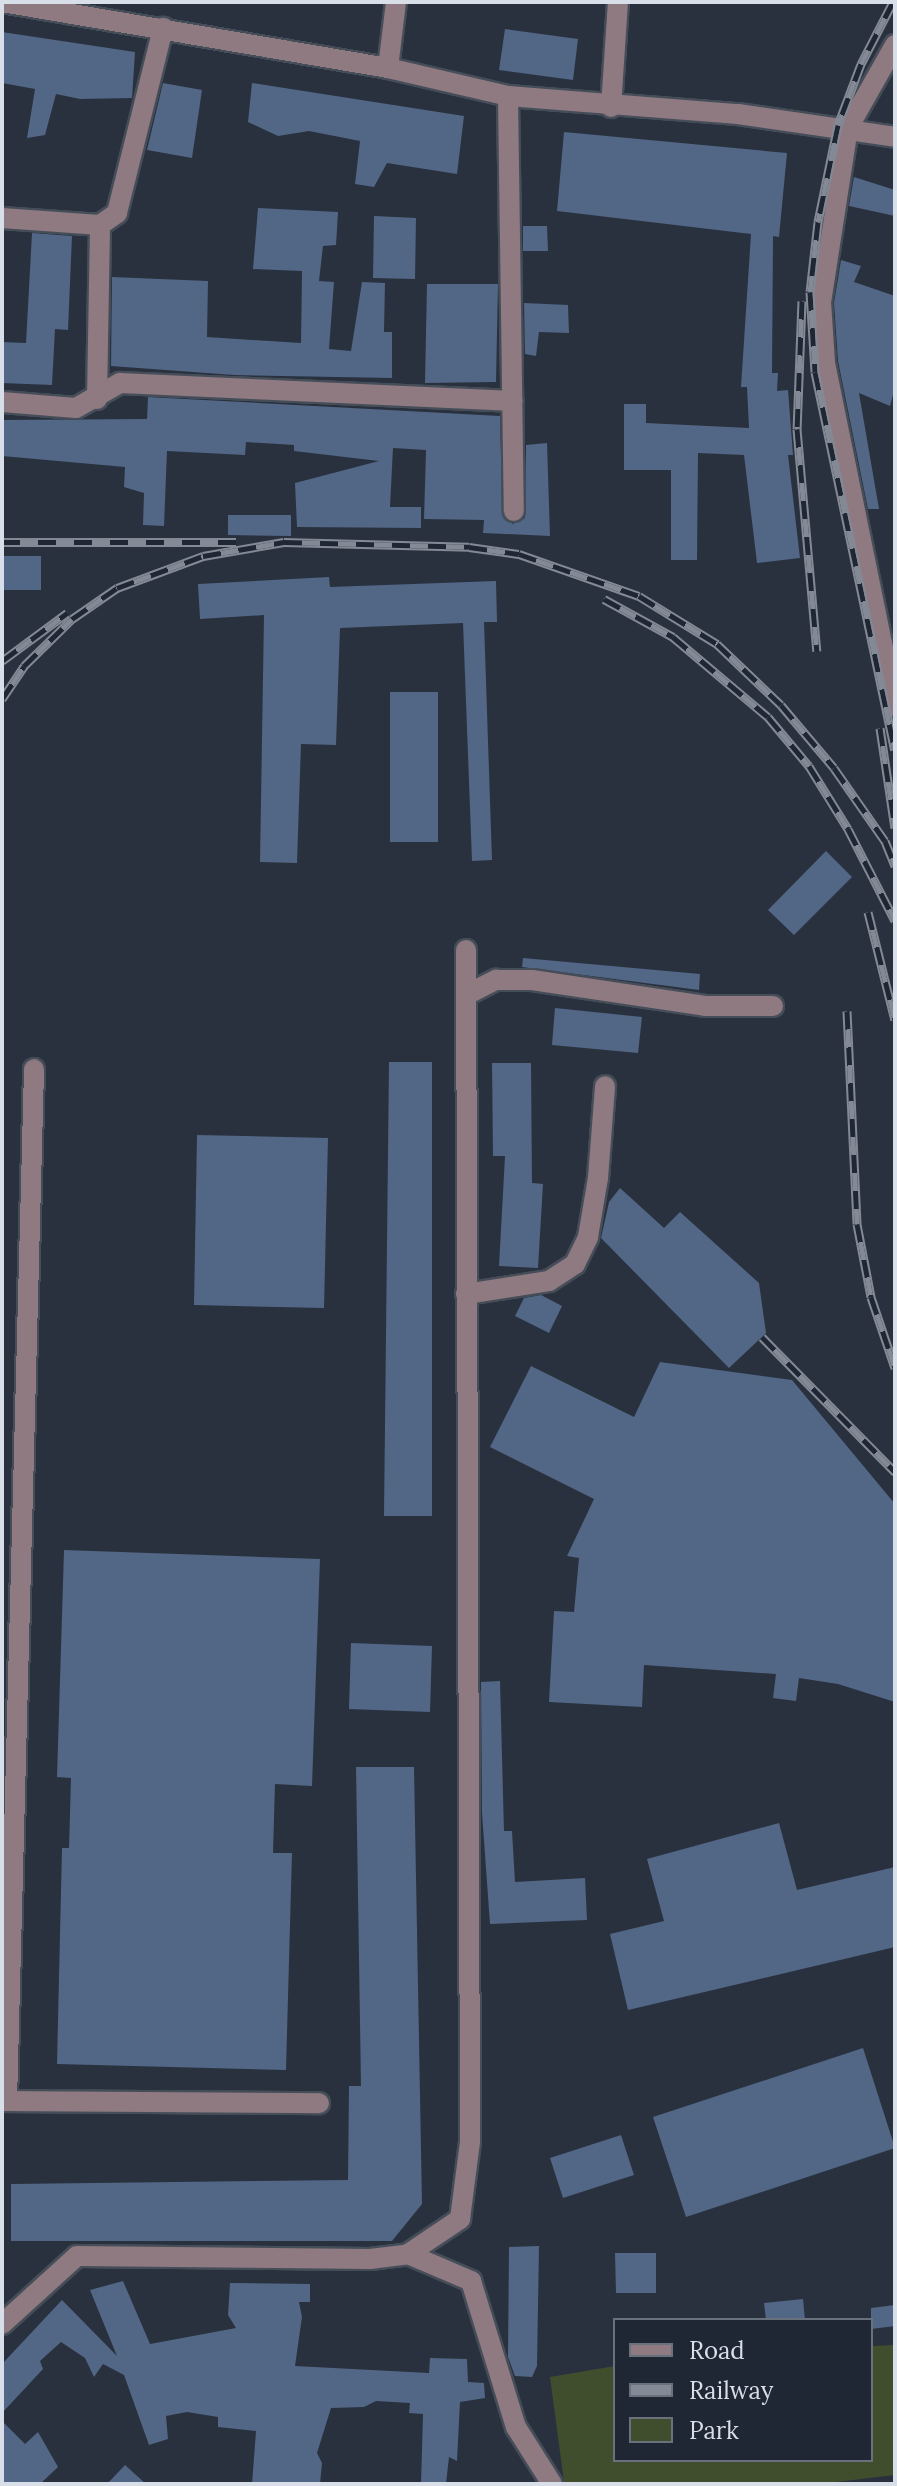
<!DOCTYPE html>
<html>
<head>
<meta charset="utf-8">
<style>
	body { margin:0 }
	#map { position:relative; width:897px; height:2486px; overflow:hidden; background:#29313e; font-family:Lora,serif }
	div>[style] { position:absolute }
	.green>* { inset:0; background:#414e2e }
	.building>* { inset:0; background:#526686 }
	.roads { filter:drop-shadow(2px 0 #454d59) drop-shadow(-2px 0 #454d59) drop-shadow(0 2px #454d59) drop-shadow(0 -2px #454d59) }
	.minor>* { height:20px; margin:-10px; padding:0 10px; transform-origin:10px; border-radius:10px; background:#8e7a80 }
	.rail>* { height:9px; margin-top:-4.5px; transform-origin:0; background:repeating-linear-gradient(90deg,#1f2734 0 18px,#838a95 0 36px); box-sizing:border-box; border-block:2px solid #838a95 }
	span { translate:-50% -50%; white-space:nowrap; text-align:center; line-height:1.15; -webkit-text-stroke:6px #1f2734; paint-order:stroke }
	.frame { position:absolute; inset:0; border:4px solid #d9dfe8; pointer-events:none }
	.legend { position:absolute; left:613px; top:2318px; width:260px; height:144px; box-sizing:border-box; background:#1f2734; border:2px solid #69717c; margin:0; padding:10px 14px; list-style:none; font-size:24px; color:#d9dfe8 }
	.legend li { display:flex; align-items:center; gap:16px; height:40px }
	.legend b { width:40px; border:2px solid #69717c }
</style>
</head>
<body>
<div id="map">
	<div class="green">
		<div style="clip-path:polygon(895px 2345px,895px 2475px,819px 2484px,564px 2482px,550px 2377px,615px 2366px,615px 2460px,871px 2460px,871px 2346px)"></div>
	</div>
	<div class="building">
		<div style="clip-path:polygon(505px 29px,578px 39px,573px 80px,499px 70px)"></div>
		<div style="clip-path:polygon(2px 32px,135px 52px,132px 98px,80px 99px,56px 94px,45px 135px,27px 138px,35px 89px,2px 83px)"></div>
		<div style="clip-path:polygon(163px 83px,202px 90px,192px 158px,147px 150px)"></div>
		<div style="clip-path:polygon(252px 83px,464px 116px,457px 174px,387px 163px,374px 187px,355px 184px,360px 141px,309px 131px,278px 136px,248px 122px)"></div>
		<div style="clip-path:polygon(564px 132px,787px 153px,779px 237px,773px 236px,772px 373px,778px 373px,777px 391px,788px 390px,793px 455px,788px 455px,800px 558px,757px 563px,744px 455px,698px 453px,697px 560px,671px 560px,671px 470px,624px 470px,624px 404px,646px 404px,646px 423px,749px 428px,747px 387px,741px 387px,751px 234px,557px 211px)"></div>
		<div style="clip-path:polygon(854px 177px,895px 190px,895px 216px,849px 206px)"></div>
		<div style="clip-path:polygon(258px 208px,338px 212px,336px 245px,323px 246px,319px 281px,334px 282px,329px 349px,351px 351px,362px 282px,385px 283px,384px 332px,392px 332px,392px 378px,234px 375px,111px 366px,112px 277px,208px 281px,207px 337px,301px 343px,302px 271px,253px 269px)"></div>
		<div style="clip-path:polygon(374px 216px,416px 218px,415px 279px,373px 278px)"></div>
		<div style="clip-path:polygon(523px 226px,547px 226px,548px 251px,523px 251px)"></div>
		<div style="clip-path:polygon(32px 233px,72px 236px,68px 330px,55px 329px,52px 385px,2px 383px,2px 342px,26px 343px)"></div>
		<div style="clip-path:polygon(841px 260px,861px 266px,854px 282px,895px 296px,895px 387px,890px 406px,859px 393px,879px 509px,868px 509px,838px 361px,834px 303px)"></div>
		<div style="clip-path:polygon(427px 284px,498px 284px,496px 382px,425px 383px)"></div>
		<div style="clip-path:polygon(524px 303px,568px 305px,569px 333px,539px 332px,536px 356px,525px 354px)"></div>
		<div style="clip-path:polygon(148px 397px,500px 416px,503px 517px,513px 524px,525px 518px,526px 445px,547px 443px,550px 536px,483px 533px,484px 520px,424px 519px,426px 450px,393px 448px,390px 507px,421px 507px,421px 528px,297px 527px,295px 483px,379px 461px,294px 451px,294px 445px,246px 442px,245px 455px,167px 451px,164px 526px,143px 525px,144px 493px,124px 487px,125px 467px,2px 456px,3px 420px,147px 419px)"></div>
		<div style="clip-path:polygon(228px 515px,291px 515px,291px 536px,228px 535px)"></div>
		<div style="clip-path:polygon(2px 556px,41px 556px,41px 590px,2px 590px)"></div>
		<div style="clip-path:polygon(329px 577px,330px 587px,496px 581px,497px 622px,484px 622px,492px 860px,472px 861px,463px 623px,340px 628px,336px 745px,301px 744px,297px 863px,260px 862px,264px 615px,200px 619px,198px 584px)"></div>
		<div style="clip-path:polygon(390px 692px,438px 692px,438px 842px,390px 842px)"></div>
		<div style="clip-path:polygon(826px 851px,852px 877px,794px 935px,768px 910px)"></div>
		<div style="clip-path:polygon(523px 958px,700px 974px,699px 990px,522px 967px)"></div>
		<div style="clip-path:polygon(555px 1008px,642px 1017px,638px 1053px,552px 1045px)"></div>
		<div style="clip-path:polygon(389px 1062px,432px 1062px,432px 1516px,384px 1516px)"></div>
		<div style="clip-path:polygon(492px 1063px,531px 1063px,532px 1183px,543px 1184px,538px 1268px,499px 1266px,505px 1156px,493px 1156px)"></div>
		<div style="clip-path:polygon(197px 1135px,328px 1138px,324px 1308px,194px 1305px)"></div>
		<div style="clip-path:polygon(620px 1188px,664px 1228px,680px 1212px,759px 1283px,766px 1333px,729px 1368px,601px 1238px,609px 1202px)"></div>
		<div style="clip-path:polygon(541px 1295px,562px 1306px,549px 1333px,515px 1316px,524px 1298px)"></div>
		<div style="clip-path:polygon(660px 1362px,792px 1380px,895px 1504px,895px 1702px,838px 1684px,799px 1678px,796px 1701px,773px 1698px,776px 1674px,644px 1665px,642px 1707px,549px 1702px,554px 1611px,574px 1612px,579px 1558px,567px 1556px,594px 1499px,490px 1447px,531px 1366px,634px 1417px)"></div>
		<div style="clip-path:polygon(64px 1550px,320px 1559px,312px 1786px,275px 1784px,273px 1853px,292px 1853px,286px 2070px,57px 2064px,62px 1848px,69px 1848px,71px 1778px,57px 1777px)"></div>
		<div style="clip-path:polygon(351px 1643px,432px 1646px,430px 1712px,349px 1709px)"></div>
		<div style="clip-path:polygon(500px 1681px,504px 1831px,512px 1831px,515px 1882px,585px 1878px,587px 1920px,490px 1924px,482px 1813px,481px 1682px)"></div>
		<div style="clip-path:polygon(356px 1767px,414px 1767px,422px 2204px,392px 2241px,11px 2241px,11px 2184px,348px 2180px,349px 2086px,361px 2086px)"></div>
		<div style="clip-path:polygon(779px 1823px,797px 1890px,895px 1867px,895px 1947px,628px 2010px,610px 1934px,664px 1921px,647px 1859px)"></div>
		<div style="clip-path:polygon(863px 2048px,895px 2148px,686px 2217px,653px 2117px)"></div>
		<div style="clip-path:polygon(621px 2135px,634px 2175px,563px 2198px,550px 2158px)"></div>
		<div style="clip-path:polygon(539px 2246px,537px 2366px,532px 2377px,515px 2376px,508px 2357px,509px 2247px)"></div>
		<div style="clip-path:polygon(615px 2253px,656px 2253px,656px 2293px,616px 2293px)"></div>
		<div style="clip-path:polygon(123px 2281px,150px 2344px,236px 2328px,228px 2315px,230px 2283px,310px 2284px,310px 2302px,299px 2302px,302px 2317px,295px 2366px,429px 2373px,430px 2358px,467px 2359px,468px 2382px,484px 2383px,485px 2398px,460px 2402px,457px 2461px,449px 2457px,446px 2484px,421px 2484px,423px 2414px,409px 2413px,410px 2403px,376px 2401px,364px 2407px,331px 2408px,317px 2453px,322px 2463px,320px 2484px,252px 2484px,256px 2431px,218px 2427px,218px 2417px,187px 2412px,166px 2416px,168px 2439px,149px 2445px,124px 2375px,103px 2364px,94px 2377px,85px 2358px,61px 2342px,40px 2361px,43px 2369px,2px 2413px,2px 2364px,62px 2300px,117px 2356px,90px 2290px)"></div>
		<div style="clip-path:polygon(803px 2299px,805px 2320px,766px 2320px,764px 2303px)"></div>
		<div style="clip-path:polygon(895px 2305px,895px 2326px,871px 2329px,871px 2308px)"></div>
		<div style="clip-path:polygon(2px 2421px,25px 2444px,38px 2432px,58px 2467px,40px 2484px,2px 2484px)"></div>
		<div style="clip-path:polygon(125px 2465px,146px 2484px,107px 2484px)"></div>
	</div>
	<div class="roads">
		<div class="minor">
			<div style="left:2px;top:2px;width:392px;rotate:9.7deg"></div>
			<div style="left:388px;top:68px;width:123px;rotate:13.1deg"></div>
			<div style="left:508px;top:96px;width:231px;rotate:4.5deg"></div>
			<div style="left:738px;top:114px;width:159px;rotate:8.3deg"></div>
			<div style="left:895px;top:45px;width:95px;rotate:119.5deg"></div>
			<div style="left:848px;top:128px;width:176px;rotate:98.8deg"></div>
			<div style="left:821px;top:302px;width:61px;rotate:86.2deg"></div>
			<div style="left:825px;top:363px;width:350px;rotate:78.5deg"></div>
			<div style="left:388px;top:68px;width:66px;rotate:-83.1deg"></div>
			<div style="left:508px;top:96px;width:415px;rotate:89.2deg"></div>
			<div style="left:611px;top:107px;width:105px;rotate:-86.2deg"></div>
			<div style="left:2px;top:218px;width:98px;rotate:4.1deg"></div>
			<div style="left:100px;top:225px;width:21px;rotate:-35deg"></div>
			<div style="left:117px;top:213px;width:191px;rotate:-76deg"></div>
			<div style="left:97px;top:399px;width:174px;rotate:-89deg"></div>
			<div style="left:2px;top:402px;width:74px;rotate:4.6deg"></div>
			<div style="left:76px;top:408px;width:51px;rotate:-29.6deg"></div>
			<div style="left:120px;top:383px;width:393px;rotate:2.6deg"></div>
			<div style="left:466px;top:995px;width:34px;rotate:-27deg"></div>
			<div style="left:496px;top:980px;width:36px"></div>
			<div style="left:532px;top:980px;width:175px;rotate:8.5deg"></div>
			<div style="left:705px;top:1006px;width:68px"></div>
			<div style="left:466px;top:1294px;width:84px;rotate:-8.9deg"></div>
			<div style="left:549px;top:1281px;width:31px;rotate:-33deg"></div>
			<div style="left:575px;top:1264px;width:30px;rotate:-64deg"></div>
			<div style="left:588px;top:1237px;width:60px;rotate:-80.4deg"></div>
			<div style="left:598px;top:1178px;width:92px;rotate:-85.6deg"></div>
			<div style="left:2px;top:2101px;width:317px;rotate:0.4deg"></div>
			<div style="left:7px;top:2101px;width:1032px;rotate:-88.5deg"></div>
			<div style="left:408px;top:2254px;width:69px;rotate:23.2deg"></div>
			<div style="left:471px;top:2281px;width:153px;rotate:72.9deg"></div>
			<div style="left:516px;top:2427px;width:67px;rotate:57.7deg"></div>
			<div style="left:2px;top:2324px;width:101px;rotate:-42.2deg"></div>
			<div style="left:77px;top:2256px;width:293px;rotate:0.6deg"></div>
			<div style="left:370px;top:2259px;width:38px;rotate:-7deg"></div>
			<div style="left:408px;top:2254px;width:63px;rotate:-33.9deg"></div>
			<div style="left:460px;top:2219px;width:78px;rotate:-82.6deg"></div>
			<div style="left:470px;top:2142px;width:1192px;rotate:-90.19deg"></div>
		</div>
	</div>
	<div class="rail">
		<div style="left:893px;top:2px;width:70px;rotate:117.3deg"></div>
		<div style="left:861px;top:64px;width:65px;rotate:110.7deg"></div>
		<div style="left:838px;top:125px;width:99px;rotate:101.7deg"></div>
		<div style="left:818px;top:222px;width:70px;rotate:96.5deg"></div>
		<div style="left:810px;top:292px;width:80px;rotate:86.4deg"></div>
		<div style="left:815px;top:372px;width:386px;rotate:78.1deg"></div>
		<div style="left:802px;top:301px;width:128px;rotate:92.2deg"></div>
		<div style="left:797px;top:429px;width:223px;rotate:84.9deg"></div>
		<div style="left:2px;top:542px;width:234px"></div>
		<div style="left:604px;top:599px;width:79px;rotate:28.8deg"></div>
		<div style="left:673px;top:637px;width:124px;rotate:40.1deg"></div>
		<div style="left:768px;top:717px;width:64px;rotate:50.1deg"></div>
		<div style="left:809px;top:766px;width:74px;rotate:58.2deg"></div>
		<div style="left:848px;top:829px;width:103px;rotate:62.9deg"></div>
		<div style="left:2px;top:661px;width:81px;rotate:-36.4deg"></div>
		<div style="left:2px;top:699px;width:40px;rotate:-56deg"></div>
		<div style="left:24px;top:666px;width:67px;rotate:-44.4deg"></div>
		<div style="left:72px;top:619px;width:55px;rotate:-34.6deg"></div>
		<div style="left:117px;top:588px;width:92px;rotate:-20.4deg"></div>
		<div style="left:203px;top:556px;width:82px;rotate:-9.8deg"></div>
		<div style="left:284px;top:542px;width:185px;rotate:1.5deg"></div>
		<div style="left:469px;top:547px;width:50px;rotate:8deg"></div>
		<div style="left:519px;top:554px;width:127px;rotate:19.3deg"></div>
		<div style="left:639px;top:596px;width:92px;rotate:31.6deg"></div>
		<div style="left:717px;top:644px;width:88px;rotate:43.6deg"></div>
		<div style="left:781px;top:705px;width:82px;rotate:49.9deg"></div>
		<div style="left:834px;top:768px;width:89px;rotate:55.1deg"></div>
		<div style="left:885px;top:841px;width:27px;rotate:68deg"></div>
		<div style="left:880px;top:728px;width:101px;rotate:81.5deg"></div>
		<div style="left:868px;top:912px;width:111px;rotate:76deg"></div>
		<div style="left:847px;top:1011px;width:213px;rotate:87.3deg"></div>
		<div style="left:857px;top:1224px;width:74px;rotate:79.1deg"></div>
		<div style="left:871px;top:1297px;width:75px;rotate:71.3deg"></div>
		<div style="left:762px;top:1337px;width:190px;rotate:45.4deg"></div>
	</div>
	<div class="frame"></div>
	<ul class="legend">
	<li><b style="height:10px;background:#8e7a80"></b>Road</li>
	<li><b style="height:10px;background:#838a95"></b>Railway</li>
	<li><b style="height:22px;background:#414e2e"></b>Park</li>
	</ul>
</div>
</body>
</html>
